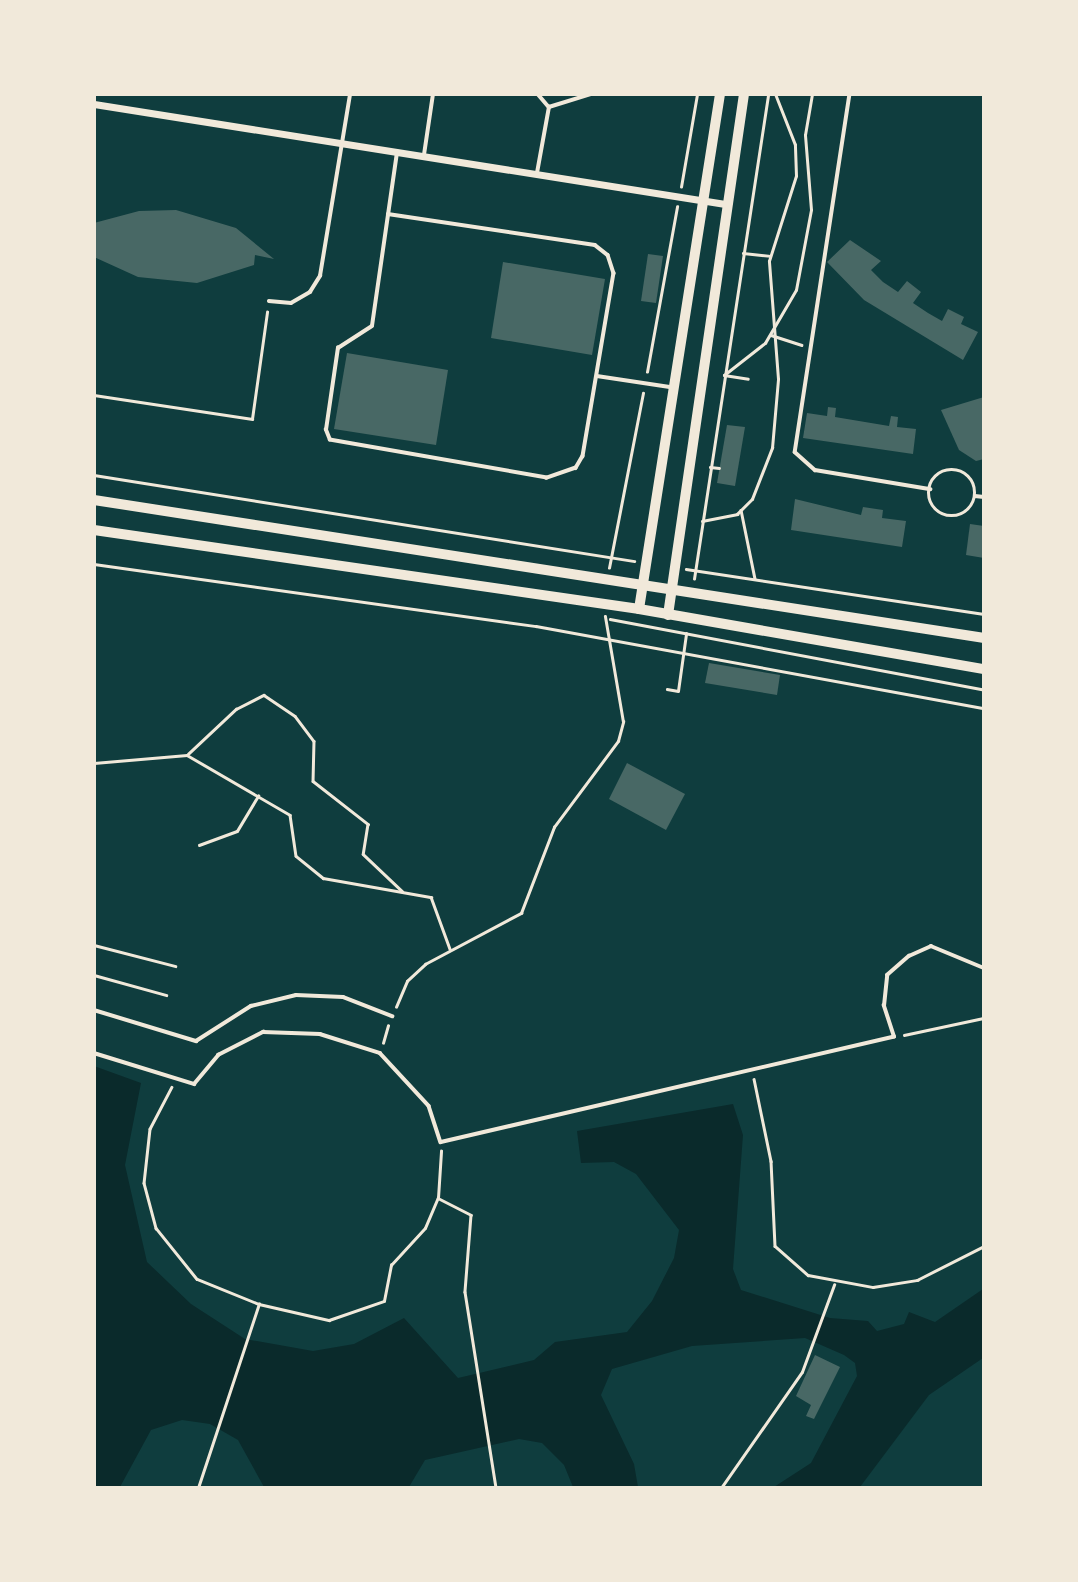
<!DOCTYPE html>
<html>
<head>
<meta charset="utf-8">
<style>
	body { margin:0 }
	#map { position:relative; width:1078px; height:1582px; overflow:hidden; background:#0f3d3e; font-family:"Golos Text",sans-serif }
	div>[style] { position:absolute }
	.water>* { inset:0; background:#0a2a2b }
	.building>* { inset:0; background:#486865 }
	.path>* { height:2.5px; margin:-1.25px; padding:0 1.25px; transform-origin:1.25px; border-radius:1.25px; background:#f1e9da }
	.service>* { height:3.5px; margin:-1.75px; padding:0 1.75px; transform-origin:1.75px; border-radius:1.75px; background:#f1e9da }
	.service>.ring { margin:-1.75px; padding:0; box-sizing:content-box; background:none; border:3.5px solid #f1e9da; border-radius:50% }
	.minor>* { height:7px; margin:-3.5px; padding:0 3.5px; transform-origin:3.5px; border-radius:3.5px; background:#f1e9da }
	.secondary>* { height:10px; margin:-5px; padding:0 5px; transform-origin:5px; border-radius:5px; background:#f1e9da }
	span { translate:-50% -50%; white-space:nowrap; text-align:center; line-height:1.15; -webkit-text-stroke:5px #f1e9da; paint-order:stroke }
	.frame { position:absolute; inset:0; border:96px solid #f1e9da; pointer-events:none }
</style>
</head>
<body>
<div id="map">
	<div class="water">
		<div style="clip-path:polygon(94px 1066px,141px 1083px,125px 1165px,147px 1262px,191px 1304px,245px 1339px,313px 1351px,354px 1344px,404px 1318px,458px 1378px,534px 1360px,555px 1342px,627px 1332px,652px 1301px,674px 1258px,679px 1230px,636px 1174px,614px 1162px,581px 1163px,577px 1131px,733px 1104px,743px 1135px,733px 1269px,741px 1290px,830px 1318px,868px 1321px,877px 1331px,904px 1324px,909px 1312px,935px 1322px,983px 1289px,983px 1358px,929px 1395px,860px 1487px,774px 1487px,811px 1463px,857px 1376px,855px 1363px,844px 1355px,805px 1338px,692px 1346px,612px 1369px,601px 1395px,634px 1464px,638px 1487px,573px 1487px,564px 1465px,542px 1443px,519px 1439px,425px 1460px,409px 1487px,264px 1487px,238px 1440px,210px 1424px,182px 1420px,151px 1430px,120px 1487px,95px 1487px)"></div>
	</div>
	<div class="building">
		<div style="clip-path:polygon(176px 210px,236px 228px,274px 259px,255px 255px,254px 265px,197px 283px,138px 277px,94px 257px,94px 223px,139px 211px)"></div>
		<div style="clip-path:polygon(850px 240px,881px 261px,871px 270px,883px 282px,898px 292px,907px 281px,921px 292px,913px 303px,928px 313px,942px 321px,948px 309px,964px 317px,961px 324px,978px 332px,963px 360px,864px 300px,827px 262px)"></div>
		<div style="clip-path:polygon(648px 254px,663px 256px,656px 303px,641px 301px)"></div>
		<div style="clip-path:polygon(503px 262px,605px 279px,592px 355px,491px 338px)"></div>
		<div style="clip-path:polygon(347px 353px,448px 370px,436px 445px,334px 429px)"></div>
		<div style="clip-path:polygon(984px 397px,984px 459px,976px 461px,959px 450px,941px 410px)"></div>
		<div style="clip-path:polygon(828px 407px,836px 408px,835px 417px,889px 426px,891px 416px,898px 417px,897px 427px,916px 429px,913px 454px,803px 438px,807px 413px,827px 416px)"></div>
		<div style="clip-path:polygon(727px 425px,745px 427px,735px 486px,717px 483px)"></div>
		<div style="clip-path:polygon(795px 499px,861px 515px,863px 507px,883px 510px,882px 518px,906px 521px,902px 547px,791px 530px)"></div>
		<div style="clip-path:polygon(970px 524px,984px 526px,984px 558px,966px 555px)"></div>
		<div style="clip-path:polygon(709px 663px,780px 675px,777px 695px,705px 683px)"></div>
		<div style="clip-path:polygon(627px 763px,685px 794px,666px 830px,609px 799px)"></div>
		<div style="clip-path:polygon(815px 1355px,840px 1367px,814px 1419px,806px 1416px,811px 1405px,796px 1396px)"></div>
	</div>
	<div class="path">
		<div style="left:681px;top:187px;width:94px;rotate:-80.2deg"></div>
		<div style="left:743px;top:253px;width:27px;rotate:6deg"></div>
		<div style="left:771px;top:335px;width:32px;rotate:18deg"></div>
		<div style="left:647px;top:372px;width:168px;rotate:-79.7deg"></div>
		<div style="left:724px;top:375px;width:52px;rotate:-38deg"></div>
		<div style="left:765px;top:343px;width:61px;rotate:-59.7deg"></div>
		<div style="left:796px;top:290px;width:81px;rotate:-79.4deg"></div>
		<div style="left:811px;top:210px;width:75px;rotate:-94.6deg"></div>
		<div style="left:805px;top:135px;width:42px;rotate:-80.3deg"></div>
		<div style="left:724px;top:375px;width:24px;rotate:9deg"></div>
		<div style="left:94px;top:395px;width:160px;rotate:8.6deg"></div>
		<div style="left:252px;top:419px;width:108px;rotate:-82deg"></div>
		<div style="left:710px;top:467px;width:9px;rotate:6deg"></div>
		<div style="left:94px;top:475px;width:547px;rotate:9.05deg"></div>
		<div style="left:741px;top:510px;width:70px;rotate:78.5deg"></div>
		<div style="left:702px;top:521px;width:36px;rotate:-11deg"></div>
		<div style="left:737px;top:514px;width:21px;rotate:-45deg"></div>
		<div style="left:752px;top:499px;width:55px;rotate:-68.6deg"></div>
		<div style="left:772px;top:448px;width:69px;rotate:-85deg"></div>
		<div style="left:778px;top:379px;width:118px;rotate:-94.4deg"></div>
		<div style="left:769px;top:261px;width:89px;rotate:-72.4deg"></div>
		<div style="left:796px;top:176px;width:31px;rotate:-92deg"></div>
		<div style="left:795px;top:145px;width:55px;rotate:-111.4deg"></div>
		<div style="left:94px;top:564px;width:446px;rotate:8deg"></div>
		<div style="left:536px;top:626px;width:455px;rotate:10.4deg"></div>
		<div style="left:609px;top:568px;width:178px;rotate:-79deg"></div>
		<div style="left:686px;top:569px;width:301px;rotate:8.6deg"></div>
		<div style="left:694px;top:579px;width:491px;rotate:-81.3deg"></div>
		<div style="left:610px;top:619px;width:381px;rotate:10.7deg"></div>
		<div style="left:667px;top:689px;width:11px;rotate:10deg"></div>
		<div style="left:678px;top:691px;width:58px;rotate:-82deg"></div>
		<div style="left:188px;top:754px;width:66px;rotate:-43.2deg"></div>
		<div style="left:236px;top:709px;width:31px;rotate:-27deg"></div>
		<div style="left:264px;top:695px;width:37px;rotate:34deg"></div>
		<div style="left:295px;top:716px;width:31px;rotate:53deg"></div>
		<div style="left:314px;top:741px;width:40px;rotate:91.4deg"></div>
		<div style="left:313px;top:781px;width:70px;rotate:38deg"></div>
		<div style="left:368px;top:824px;width:30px;rotate:99deg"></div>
		<div style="left:363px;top:854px;width:54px;rotate:43.5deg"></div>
		<div style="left:94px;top:763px;width:93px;rotate:-4.9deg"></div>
		<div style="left:187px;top:755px;width:119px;rotate:30.2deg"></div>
		<div style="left:290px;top:815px;width:41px;rotate:81.7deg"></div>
		<div style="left:296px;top:856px;width:35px;rotate:39deg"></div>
		<div style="left:323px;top:878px;width:110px;rotate:10deg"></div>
		<div style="left:431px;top:897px;width:55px;rotate:69.9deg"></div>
		<div style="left:199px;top:845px;width:40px;rotate:-20.2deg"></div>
		<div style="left:237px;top:831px;width:41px;rotate:-59deg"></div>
		<div style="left:94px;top:945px;width:84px;rotate:14.5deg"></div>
		<div style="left:94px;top:975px;width:75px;rotate:15.5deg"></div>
		<div style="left:396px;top:1007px;width:28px;rotate:-67deg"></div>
		<div style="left:407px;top:981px;width:25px;rotate:-43deg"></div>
		<div style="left:425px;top:964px;width:109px;rotate:-28deg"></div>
		<div style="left:521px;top:913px;width:92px;rotate:-69deg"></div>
		<div style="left:554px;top:827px;width:107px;rotate:-53.3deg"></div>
		<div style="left:618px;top:741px;width:20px;rotate:-75deg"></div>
		<div style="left:623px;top:722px;width:107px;rotate:-99.7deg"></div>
		<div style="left:904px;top:1035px;width:82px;rotate:-12deg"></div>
		<div style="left:383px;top:1043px;width:18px;rotate:-74deg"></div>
		<div style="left:754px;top:1079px;width:84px;rotate:78.3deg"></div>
		<div style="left:771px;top:1161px;width:85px;rotate:87.3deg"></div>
		<div style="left:775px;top:1246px;width:44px;rotate:41.3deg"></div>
		<div style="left:808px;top:1275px;width:66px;rotate:10.5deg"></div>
		<div style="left:873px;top:1287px;width:45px;rotate:-9deg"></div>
		<div style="left:917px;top:1280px;width:75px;rotate:-26.9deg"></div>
		<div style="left:172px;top:1087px;width:47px;rotate:117.6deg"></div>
		<div style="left:150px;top:1129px;width:54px;rotate:96.3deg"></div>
		<div style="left:144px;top:1183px;width:47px;rotate:75.1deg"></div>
		<div style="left:156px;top:1228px;width:65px;rotate:51.2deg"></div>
		<div style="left:197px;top:1279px;width:67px;rotate:22deg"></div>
		<div style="left:259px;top:1304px;width:72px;rotate:12.9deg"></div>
		<div style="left:329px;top:1320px;width:58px;rotate:-19.1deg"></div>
		<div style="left:384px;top:1301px;width:37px;rotate:-79deg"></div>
		<div style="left:391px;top:1265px;width:50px;rotate:-47.4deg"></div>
		<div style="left:425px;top:1228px;width:33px;rotate:-67deg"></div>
		<div style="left:438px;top:1198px;width:47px;rotate:-86.3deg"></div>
		<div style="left:438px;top:1198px;width:37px;rotate:27deg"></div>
		<div style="left:471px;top:1215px;width:77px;rotate:94.5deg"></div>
		<div style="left:465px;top:1292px;width:198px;rotate:81deg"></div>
		<div style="left:198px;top:1488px;width:194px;rotate:-71.7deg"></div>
		<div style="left:721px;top:1488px;width:141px;rotate:-55.1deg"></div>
		<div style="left:802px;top:1372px;width:93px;rotate:-69.8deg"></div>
	</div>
	<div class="service">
		<div style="left:538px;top:94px;width:17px;rotate:50deg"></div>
		<div style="left:850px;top:94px;width:362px;rotate:98.7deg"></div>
		<div style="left:795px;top:452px;width:27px;rotate:42deg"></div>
		<div style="left:815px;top:470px;width:117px;rotate:9.4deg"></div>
		<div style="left:549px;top:107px;width:44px;rotate:-17.2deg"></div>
		<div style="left:424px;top:155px;width:62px;rotate:-81.6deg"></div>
		<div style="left:537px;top:173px;width:67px;rotate:-79.7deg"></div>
		<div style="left:388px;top:214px;width:209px;rotate:8.5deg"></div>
		<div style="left:595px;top:245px;width:16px;rotate:38deg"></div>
		<div style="left:608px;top:255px;width:19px;rotate:72deg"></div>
		<div style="left:614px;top:273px;width:186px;rotate:99.6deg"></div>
		<div style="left:583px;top:456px;width:14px;rotate:120deg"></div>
		<div style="left:576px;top:468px;width:31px;rotate:161deg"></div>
		<div style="left:547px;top:478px;width:220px;rotate:-170.1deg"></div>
		<div style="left:330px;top:440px;width:11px;rotate:-112deg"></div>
		<div style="left:326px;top:430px;width:83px;rotate:-81.7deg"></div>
		<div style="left:338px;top:348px;width:40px;rotate:-32.9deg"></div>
		<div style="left:372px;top:326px;width:176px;rotate:-81.8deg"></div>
		<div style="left:269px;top:301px;width:22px;rotate:5deg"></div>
		<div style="left:291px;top:303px;width:22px;rotate:-30deg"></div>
		<div style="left:310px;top:292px;width:19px;rotate:-58deg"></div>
		<div style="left:320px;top:276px;width:184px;rotate:-80.6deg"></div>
		<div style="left:597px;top:376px;width:75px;rotate:8.5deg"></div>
		<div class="ring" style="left:929px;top:470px;width:42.5px;height:42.5px"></div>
		<div style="left:975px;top:496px;width:9px;rotate:6deg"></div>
		<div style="left:94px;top:1010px;width:107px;rotate:16.9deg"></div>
		<div style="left:196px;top:1041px;width:65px;rotate:-32.5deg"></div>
		<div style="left:251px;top:1006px;width:46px;rotate:-13.7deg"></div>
		<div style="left:296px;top:995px;width:47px;rotate:2.4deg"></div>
		<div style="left:343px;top:997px;width:53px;rotate:21.2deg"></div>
		<div style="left:94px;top:1053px;width:105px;rotate:17.2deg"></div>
		<div style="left:194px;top:1084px;width:38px;rotate:-50deg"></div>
		<div style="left:218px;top:1055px;width:51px;rotate:-27.1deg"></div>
		<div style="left:263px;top:1032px;width:57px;rotate:2deg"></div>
		<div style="left:320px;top:1034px;width:63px;rotate:17.6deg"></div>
		<div style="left:380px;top:1053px;width:72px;rotate:47.2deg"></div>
		<div style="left:429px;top:1106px;width:38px;rotate:72deg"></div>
		<div style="left:441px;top:1142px;width:465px;rotate:-13.1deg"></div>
		<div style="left:894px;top:1037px;width:33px;rotate:-108deg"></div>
		<div style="left:884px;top:1006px;width:31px;rotate:-84deg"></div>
		<div style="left:887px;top:975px;width:29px;rotate:-41deg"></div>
		<div style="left:909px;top:956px;width:24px;rotate:-24deg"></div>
		<div style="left:931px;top:946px;width:57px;rotate:22.5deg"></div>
	</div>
	<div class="minor">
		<div style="left:94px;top:104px;width:639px;rotate:9.01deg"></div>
	</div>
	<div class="secondary">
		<div style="left:94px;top:500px;width:901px;rotate:8.81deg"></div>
		<div style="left:94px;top:530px;width:551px;rotate:8.25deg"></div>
		<div style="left:639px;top:609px;width:350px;rotate:9.9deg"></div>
		<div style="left:639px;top:609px;width:521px;rotate:-81.06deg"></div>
		<div style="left:668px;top:615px;width:527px;rotate:-81.7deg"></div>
	</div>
	<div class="frame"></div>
</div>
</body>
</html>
